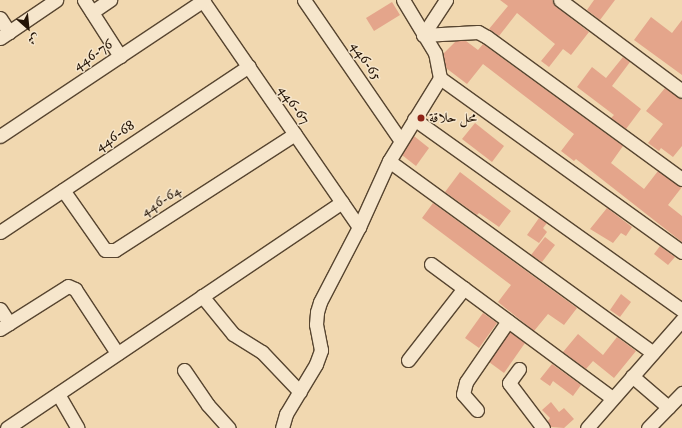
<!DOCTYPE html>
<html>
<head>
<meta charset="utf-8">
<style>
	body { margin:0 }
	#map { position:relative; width:682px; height:428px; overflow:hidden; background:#f1d8b0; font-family:"IM FELL DW Pica",Amiri,serif }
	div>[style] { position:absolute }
	.building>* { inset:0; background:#e4a58b }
	.roads { filter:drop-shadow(1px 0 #574530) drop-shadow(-1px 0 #574530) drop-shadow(0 1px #574530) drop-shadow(0 -1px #574530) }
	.minor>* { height:13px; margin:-6.5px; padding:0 6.5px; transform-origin:6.5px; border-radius:6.5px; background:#f6e6cc }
	.dots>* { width:11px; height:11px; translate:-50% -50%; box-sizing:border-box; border:2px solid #f6e6cc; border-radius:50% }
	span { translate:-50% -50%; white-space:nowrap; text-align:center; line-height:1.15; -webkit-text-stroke:3px #f6e6cc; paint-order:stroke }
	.street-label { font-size:14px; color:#241406 }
	.poi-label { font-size:14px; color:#241406 }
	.left { translate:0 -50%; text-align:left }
	.north { position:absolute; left:8px; top:8px; width:40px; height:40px; -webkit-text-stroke:3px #f6e6cc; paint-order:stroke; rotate:153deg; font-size:11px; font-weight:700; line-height:16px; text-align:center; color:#241406 }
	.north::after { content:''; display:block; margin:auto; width:14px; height:18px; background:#241406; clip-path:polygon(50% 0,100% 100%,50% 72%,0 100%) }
</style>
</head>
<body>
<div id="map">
	<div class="building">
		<div style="clip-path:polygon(500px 0,552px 0,555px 6px,589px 32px,571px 55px,563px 49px,549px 67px,541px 61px,555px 44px,517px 13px,499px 36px,489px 29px,508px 6px)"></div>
		<div style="clip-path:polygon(594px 0,615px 0,600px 20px,587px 10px)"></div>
		<div style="clip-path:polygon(392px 2px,400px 15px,374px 31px,366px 18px)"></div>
		<div style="clip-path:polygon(651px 17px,672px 33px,682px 20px,682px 75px,634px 40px)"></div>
		<div style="clip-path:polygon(456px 41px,466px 41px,478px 50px,483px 44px,623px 146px,611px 163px,644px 189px,658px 171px,682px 187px,668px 205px,682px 216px,682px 242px,576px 159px,574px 161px,561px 151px,574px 134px,483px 64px,467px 84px,446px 68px,443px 54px)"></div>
		<div style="clip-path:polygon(623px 57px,630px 62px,612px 86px,641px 109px,626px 129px,611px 118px,614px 115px,577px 87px,592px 67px,606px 78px)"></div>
		<div style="clip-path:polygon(665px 88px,682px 100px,682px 146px,673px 157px,661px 148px,659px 151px,648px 143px,663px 124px,646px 111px)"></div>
		<div style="clip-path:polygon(475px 123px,504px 146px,492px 162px,462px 139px)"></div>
		<div style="clip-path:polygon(414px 136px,429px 148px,416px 166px,402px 155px)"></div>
		<div style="clip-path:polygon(460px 172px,511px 211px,499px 227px,479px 213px,477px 215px,445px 192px)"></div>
		<div style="clip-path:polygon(433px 203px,577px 308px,564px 325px,548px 314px,534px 331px,498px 302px,511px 285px,422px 218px)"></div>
		<div style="clip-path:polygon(607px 208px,632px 227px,626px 236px,621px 233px,613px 243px,590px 229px)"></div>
		<div style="clip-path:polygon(539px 218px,547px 223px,543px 228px,547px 232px,539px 243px,527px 235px)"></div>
		<div style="clip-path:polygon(545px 237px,555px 245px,542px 262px,531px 255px)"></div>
		<div style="clip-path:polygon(660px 246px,675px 257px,668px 265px,654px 254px)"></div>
		<div style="clip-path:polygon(621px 294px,631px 302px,620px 317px,610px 310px)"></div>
		<div style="clip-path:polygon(483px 313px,497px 323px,479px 348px,465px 338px)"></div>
		<div style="clip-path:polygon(510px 332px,525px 343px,504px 373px,489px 362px)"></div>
		<div style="clip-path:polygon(578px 334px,603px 355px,617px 337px,636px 351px,614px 378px,593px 361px,586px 369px,563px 352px)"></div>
		<div style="clip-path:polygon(552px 364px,581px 385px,573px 396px,553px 381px,550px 386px,540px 379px)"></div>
		<div style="clip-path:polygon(551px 402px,559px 412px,564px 408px,574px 419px,564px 428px,551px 427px,548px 421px,550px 418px,542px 410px)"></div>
	</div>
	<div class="roads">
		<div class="minor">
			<div style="left:84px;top:0;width:67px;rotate:57.3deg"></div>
			<div style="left:304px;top:0;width:171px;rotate:55.5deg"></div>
			<div style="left:560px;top:0;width:152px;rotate:36.7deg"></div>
			<div style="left:203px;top:1px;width:275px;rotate:55.4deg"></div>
			<div style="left:92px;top:12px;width:22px;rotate:-34deg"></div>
			<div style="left:0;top:18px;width:17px;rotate:57deg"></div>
			<div style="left:423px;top:35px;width:55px;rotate:-3.1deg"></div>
			<div style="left:478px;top:32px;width:10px;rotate:29deg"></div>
			<div style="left:487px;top:37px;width:241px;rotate:36.1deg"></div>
			<div style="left:423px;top:35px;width:42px;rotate:-56.7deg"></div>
			<div style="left:0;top:38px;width:68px;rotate:-34.2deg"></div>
			<div style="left:440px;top:78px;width:298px;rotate:35.7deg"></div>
			<div style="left:414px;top:119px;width:329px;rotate:35.5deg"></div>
			<div style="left:0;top:136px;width:245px;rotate:-33.7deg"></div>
			<div style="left:389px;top:161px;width:326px;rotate:36deg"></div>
			<div style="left:63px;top:190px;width:73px;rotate:55deg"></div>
			<div style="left:105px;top:250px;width:10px"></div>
			<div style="left:115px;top:250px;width:214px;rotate:-32.8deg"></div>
			<div style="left:0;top:232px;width:299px;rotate:-33.7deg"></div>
			<div style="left:431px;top:264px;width:225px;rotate:36.5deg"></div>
			<div style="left:202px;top:296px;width:49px;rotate:50.8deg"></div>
			<div style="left:233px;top:334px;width:34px;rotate:32deg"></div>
			<div style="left:262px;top:352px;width:55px;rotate:46.5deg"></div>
			<div style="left:0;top:309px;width:17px;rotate:57deg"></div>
			<div style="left:0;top:329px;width:80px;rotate:-32.3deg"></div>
			<div style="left:68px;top:286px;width:8px;rotate:23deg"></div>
			<div style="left:75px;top:289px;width:77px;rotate:56.7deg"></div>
			<div style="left:408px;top:360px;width:91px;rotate:-52.1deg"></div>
			<div style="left:519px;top:369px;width:17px;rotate:126deg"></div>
			<div style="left:509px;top:383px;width:56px;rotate:52.9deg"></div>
			<div style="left:184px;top:370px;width:42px;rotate:55.6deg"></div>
			<div style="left:208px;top:405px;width:31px;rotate:48deg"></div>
			<div style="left:632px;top:376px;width:48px;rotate:40.7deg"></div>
			<div style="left:58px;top:394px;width:39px;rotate:60deg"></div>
			<div style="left:477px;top:410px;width:21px;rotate:-131deg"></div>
			<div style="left:463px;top:394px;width:12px;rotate:-76deg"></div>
			<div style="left:466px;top:382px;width:74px;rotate:-55.5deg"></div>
			<div style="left:7px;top:428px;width:404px;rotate:-34deg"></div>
			<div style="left:282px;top:428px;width:15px;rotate:-74deg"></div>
			<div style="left:286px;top:414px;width:58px;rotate:-59deg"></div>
			<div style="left:316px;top:364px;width:15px;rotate:-70deg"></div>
			<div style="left:321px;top:350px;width:26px;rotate:-101deg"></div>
			<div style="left:316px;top:324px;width:12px;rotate:-85deg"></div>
			<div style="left:317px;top:312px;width:10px;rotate:-73deg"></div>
			<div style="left:320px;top:302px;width:85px;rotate:-62.5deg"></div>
			<div style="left:359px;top:227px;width:72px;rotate:-65.6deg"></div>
			<div style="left:389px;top:161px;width:97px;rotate:-58.4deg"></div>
			<div style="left:440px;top:78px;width:25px;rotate:-101deg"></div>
			<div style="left:435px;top:53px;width:62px;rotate:-121.1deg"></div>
			<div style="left:587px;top:428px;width:144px;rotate:-48.7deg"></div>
			<div style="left:648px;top:428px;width:49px;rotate:-45.8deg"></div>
		</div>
	</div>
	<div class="dots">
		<div style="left:421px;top:118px;background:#8f2418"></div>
	</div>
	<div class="street-label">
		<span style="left:93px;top:55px;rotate:-34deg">446-76</span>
		<span style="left:366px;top:61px;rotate:56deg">446-65</span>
		<span style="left:294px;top:105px;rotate:55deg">446-67</span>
		<span style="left:115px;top:136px;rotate:-34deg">446-68</span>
		<span style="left:161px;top:201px;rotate:-33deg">446-64</span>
	</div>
	<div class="poi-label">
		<span class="left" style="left:429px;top:118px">محل حلاقة</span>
	</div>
	<div class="north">ش</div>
</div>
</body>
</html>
